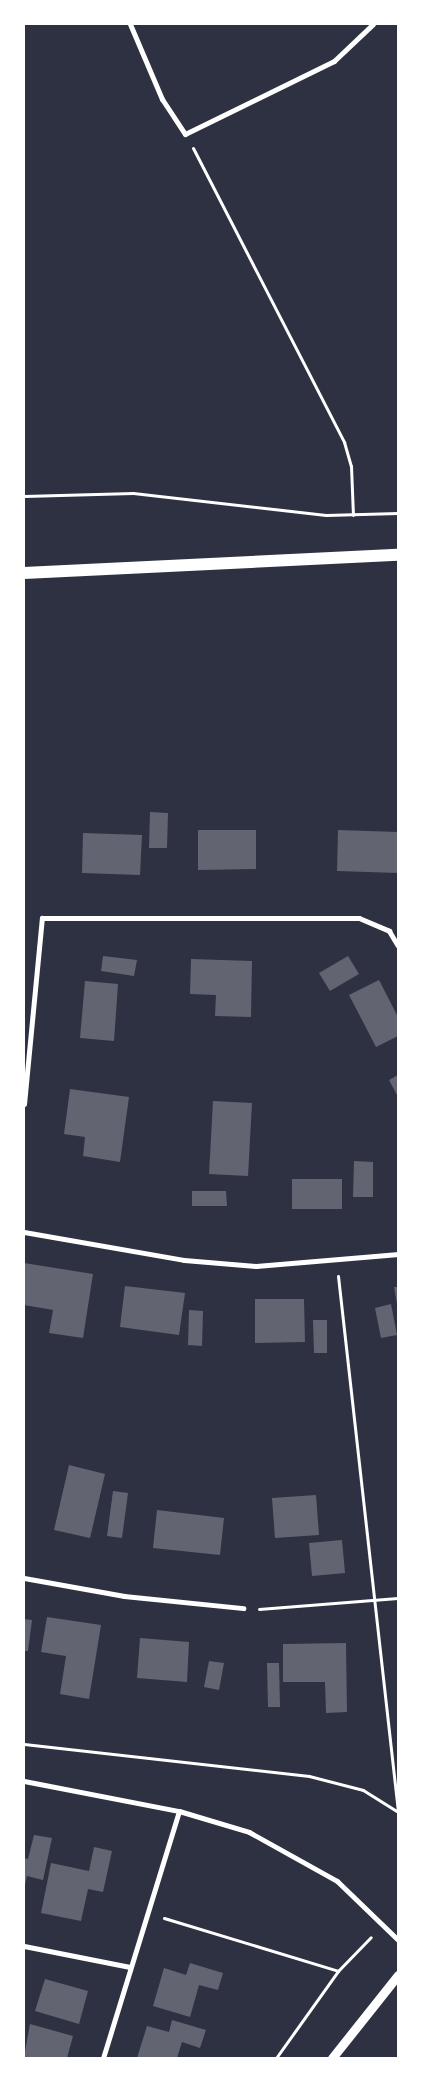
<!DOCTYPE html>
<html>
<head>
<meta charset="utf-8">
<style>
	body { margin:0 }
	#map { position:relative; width:422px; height:2082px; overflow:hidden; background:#2d3142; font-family:Ubuntu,sans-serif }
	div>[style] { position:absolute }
	.building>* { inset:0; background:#626471 }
	.path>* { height:3px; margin:-1.5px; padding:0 1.5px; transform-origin:1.5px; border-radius:1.5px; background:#fff }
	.minor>* { height:5px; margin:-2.5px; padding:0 2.5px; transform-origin:2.5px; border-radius:2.5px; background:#fff }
	.tertiary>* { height:9px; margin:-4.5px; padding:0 4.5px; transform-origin:4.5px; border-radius:4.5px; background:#fff }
	.primary>* { height:12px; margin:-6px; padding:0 6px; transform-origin:6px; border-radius:6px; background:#fff }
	span { translate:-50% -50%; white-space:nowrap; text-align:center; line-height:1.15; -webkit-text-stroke:5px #fff; paint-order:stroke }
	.frame { position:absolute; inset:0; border:25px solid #fff; pointer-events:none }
</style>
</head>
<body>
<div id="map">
	<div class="building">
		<div style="clip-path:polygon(150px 812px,168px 813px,167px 848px,149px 848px)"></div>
		<div style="clip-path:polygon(198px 830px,256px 830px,256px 869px,198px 870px)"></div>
		<div style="clip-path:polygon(338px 830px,398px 832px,398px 873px,337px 871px)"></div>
		<div style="clip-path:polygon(83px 833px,142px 835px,140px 875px,82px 873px)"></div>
		<div style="clip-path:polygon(103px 956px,137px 960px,134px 976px,101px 971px)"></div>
		<div style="clip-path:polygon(348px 956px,359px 974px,330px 991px,319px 973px)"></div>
		<div style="clip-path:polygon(191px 959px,252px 961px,251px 1017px,215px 1016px,216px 995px,190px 994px)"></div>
		<div style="clip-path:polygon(379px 980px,398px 1017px,398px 1036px,376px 1047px,349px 995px)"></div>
		<div style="clip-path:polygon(85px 981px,118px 984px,114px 1041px,80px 1038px)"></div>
		<div style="clip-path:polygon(398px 1075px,398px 1094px,397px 1095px,389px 1080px)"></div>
		<div style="clip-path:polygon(70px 1089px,129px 1097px,120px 1162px,83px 1156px,85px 1137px,64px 1134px)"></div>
		<div style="clip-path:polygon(213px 1101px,252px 1103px,248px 1176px,209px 1174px)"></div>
		<div style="clip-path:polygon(354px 1161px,373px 1162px,373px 1197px,353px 1197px)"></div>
		<div style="clip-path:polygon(292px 1179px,342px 1179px,342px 1209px,292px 1209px)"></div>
		<div style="clip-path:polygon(192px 1191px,226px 1191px,227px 1206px,192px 1206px)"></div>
		<div style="clip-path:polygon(24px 1263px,93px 1274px,83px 1338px,49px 1333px,53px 1310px,24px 1305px)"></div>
		<div style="clip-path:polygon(125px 1286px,185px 1293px,179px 1335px,120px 1327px)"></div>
		<div style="clip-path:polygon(394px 1287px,398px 1287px,398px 1304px,397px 1304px)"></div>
		<div style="clip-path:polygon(255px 1299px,304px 1299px,305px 1342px,255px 1343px)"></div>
		<div style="clip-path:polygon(391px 1304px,397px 1335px,381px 1338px,375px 1308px)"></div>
		<div style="clip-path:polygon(189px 1310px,203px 1311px,202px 1346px,188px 1345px)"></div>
		<div style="clip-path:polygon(313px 1320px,327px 1320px,327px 1353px,314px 1353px)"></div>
		<div style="clip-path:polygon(69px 1465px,105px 1474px,90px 1538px,54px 1530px)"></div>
		<div style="clip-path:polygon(113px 1491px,128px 1493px,122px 1538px,107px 1536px)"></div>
		<div style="clip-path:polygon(316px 1495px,319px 1535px,275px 1538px,272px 1498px)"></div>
		<div style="clip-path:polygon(157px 1510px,224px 1518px,220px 1555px,153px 1548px)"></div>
		<div style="clip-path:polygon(342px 1540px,345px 1573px,312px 1576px,309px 1543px)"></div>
		<div style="clip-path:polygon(47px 1617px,101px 1625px,89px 1699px,60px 1694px,66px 1656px,41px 1652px)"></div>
		<div style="clip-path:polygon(24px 1619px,32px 1620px,28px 1651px,24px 1651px)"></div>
		<div style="clip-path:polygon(140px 1638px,189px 1642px,187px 1682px,137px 1678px)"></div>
		<div style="clip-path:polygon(346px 1643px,347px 1712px,326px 1713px,325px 1682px,283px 1682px,283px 1644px)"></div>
		<div style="clip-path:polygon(209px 1661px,224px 1663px,219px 1690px,204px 1687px)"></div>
		<div style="clip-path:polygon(267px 1663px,279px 1663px,280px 1707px,268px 1707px)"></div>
		<div style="clip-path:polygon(34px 1835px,52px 1838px,43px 1880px,27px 1876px,24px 1889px,24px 1858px,28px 1859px)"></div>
		<div style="clip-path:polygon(94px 1847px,112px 1851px,103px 1892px,88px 1889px,81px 1921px,41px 1913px,51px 1863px,89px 1871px)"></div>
		<div style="clip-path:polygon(190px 1963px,223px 1973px,218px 1990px,199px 1985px,190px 2017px,153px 2006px,164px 1968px,186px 1975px)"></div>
		<div style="clip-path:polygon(45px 1979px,88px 1991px,79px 2024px,35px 2011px)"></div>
		<div style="clip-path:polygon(172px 2020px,206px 2030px,200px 2048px,182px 2042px,177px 2058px,137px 2058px,147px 2026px,169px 2032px)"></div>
		<div style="clip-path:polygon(30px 2024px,73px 2036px,67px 2058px,24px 2057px)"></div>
	</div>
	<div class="path">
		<div style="left:193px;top:148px;width:331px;rotate:62.8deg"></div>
		<div style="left:344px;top:442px;width:25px;rotate:74deg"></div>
		<div style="left:351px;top:466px;width:49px;rotate:87.7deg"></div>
		<div style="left:24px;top:496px;width:109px;rotate:-1.6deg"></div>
		<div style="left:133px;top:493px;width:194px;rotate:6.5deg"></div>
		<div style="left:326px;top:515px;width:72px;rotate:-1.6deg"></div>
		<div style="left:338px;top:1276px;width:539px;rotate:83.61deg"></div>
		<div style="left:259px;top:1609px;width:139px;rotate:-4.5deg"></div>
		<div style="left:24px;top:1744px;width:287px;rotate:6.4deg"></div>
		<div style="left:309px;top:1776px;width:56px;rotate:14.5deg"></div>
		<div style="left:363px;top:1790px;width:41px;rotate:32.2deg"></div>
		<div style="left:164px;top:1918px;width:182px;rotate:16.9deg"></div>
		<div style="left:276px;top:2058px;width:107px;rotate:-54.5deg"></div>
		<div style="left:338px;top:1971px;width:47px;rotate:-45.9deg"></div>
	</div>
	<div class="minor">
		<div style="left:130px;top:24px;width:82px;rotate:66.9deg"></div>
		<div style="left:162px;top:99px;width:42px;rotate:56.7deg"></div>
		<div style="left:185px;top:134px;width:166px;rotate:-26.1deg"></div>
		<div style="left:334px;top:61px;width:54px;rotate:-43.5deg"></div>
		<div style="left:24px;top:1104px;width:187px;rotate:-84.5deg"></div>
		<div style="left:42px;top:918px;width:317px"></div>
		<div style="left:359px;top:918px;width:33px;rotate:23deg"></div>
		<div style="left:389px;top:931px;width:17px;rotate:59deg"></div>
		<div style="left:24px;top:1232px;width:162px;rotate:9.9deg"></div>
		<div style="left:184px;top:1260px;width:72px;rotate:4.8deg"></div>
		<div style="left:256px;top:1266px;width:143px;rotate:-4.8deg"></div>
		<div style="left:24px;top:1578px;width:102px;rotate:10.2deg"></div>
		<div style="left:124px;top:1596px;width:120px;rotate:5.8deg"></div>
		<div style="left:24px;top:1781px;width:158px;rotate:11deg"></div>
		<div style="left:179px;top:1811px;width:73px;rotate:16.7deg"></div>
		<div style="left:249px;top:1832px;width:101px;rotate:29.1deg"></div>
		<div style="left:337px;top:1881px;width:85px;rotate:44deg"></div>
		<div style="left:24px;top:1946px;width:108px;rotate:11.2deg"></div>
		<div style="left:103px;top:2058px;width:258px;rotate:-72.9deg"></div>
	</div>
	<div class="tertiary">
		<div style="left:332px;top:2058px;width:106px;rotate:-51.5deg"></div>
	</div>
	<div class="primary">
		<div style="left:24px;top:573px;width:374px;rotate:-2.8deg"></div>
	</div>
	<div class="frame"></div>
</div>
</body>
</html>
